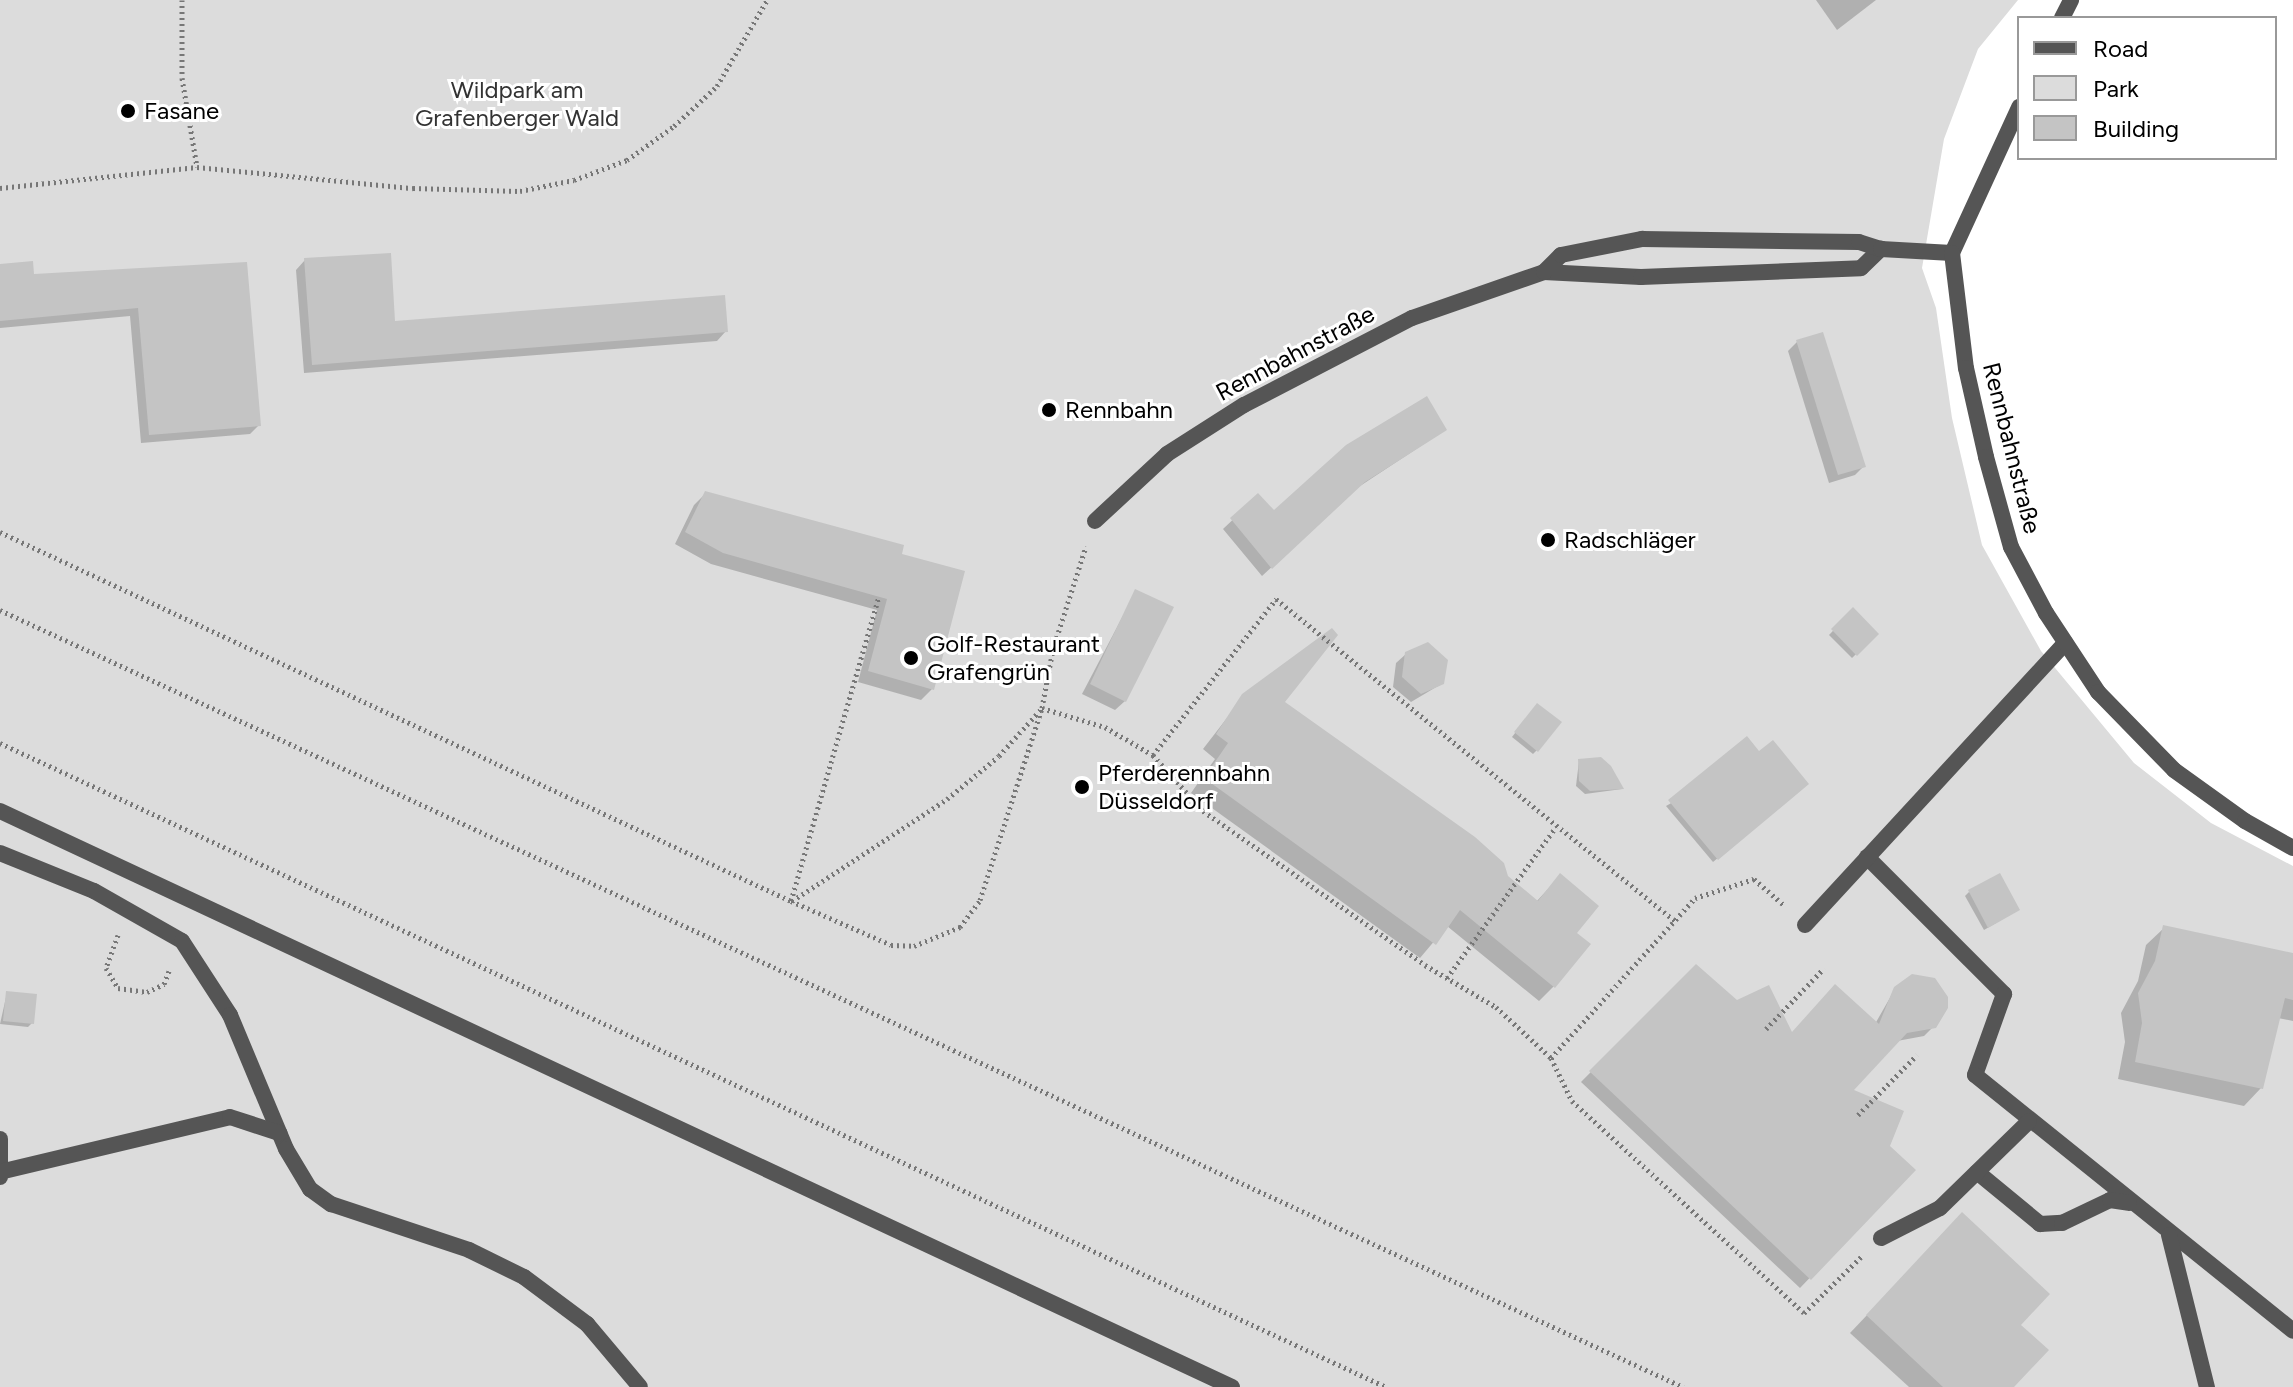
<!DOCTYPE html>
<html>
<head>
<meta charset="utf-8">
<style>
	body { margin:0 }
	#map { position:relative; width:2293px; height:1387px; overflow:hidden; background:#fff; font-family:Figtree,sans-serif }
	div>[style] { position:absolute }
	.green>* { inset:0; background:#dcdcdc }
	.shadow>* { inset:0; background:#0003 }
	.building>* { inset:0; background:#c4c4c4 }
	.path>* { height:5px; margin-top:-2.5px; transform-origin:0; background:repeating-linear-gradient(90deg,#777 0 2px,transparent 0 6px) }
	.lane>* { height:16px; margin:-8px; padding:0 8px; transform-origin:8px; border-radius:8px; background:#555 }
	.street>* { height:16px; margin:-8px; padding:0 8px; transform-origin:8px; border-radius:8px; background:#555 }
	.dots>* { width:22px; height:22px; translate:-50% -50%; box-sizing:border-box; border:4px solid #fff; border-radius:50% }
	span { translate:-50% -50%; white-space:nowrap; text-align:center; line-height:1.15; -webkit-text-stroke:6px #fff; paint-order:stroke }
	.park-label { font-size:24px; color:#333 }
	.poi-label { font-size:24px; color:#000 }
	.left { translate:0 -50%; text-align:left }
	.street-label { font-size:24px; color:#000 }
	.legend { position:absolute; left:2017px; top:16px; width:260px; height:144px; box-sizing:border-box; background:#fff; border:2px solid #999; margin:0; padding:10px 14px; list-style:none; font-size:24px; color:#000 }
	.legend li { display:flex; align-items:center; gap:16px; height:40px }
	.legend b { width:40px; border:2px solid #999 }
</style>
</head>
<body>
<div id="map">
	<div class="green">
		<div style="clip-path:polygon(0 0,2018px 0,1978px 49px,1944px 139px,1922px 268px,1936px 308px,1952px 418px,1982px 545px,2041px 651px,2134px 763px,2211px 823px,2293px 866px,2293px 1387px,0 1387px)"></div>
	</div>
	<div class="shadow">
		<div style="clip-path:polygon(1816px 0,1876px 0,1837px 30px)"></div>
		<div style="clip-path:polygon(305px 260px,393px 323px,726px 331px,717px 341px,304px 373px,296px 270px)"></div>
		<div style="clip-path:polygon(245px 264px,259px 425px,250px 434px,141px 443px,130px 316px,0 328px,0 266px,32px 277px)"></div>
		<div style="clip-path:polygon(1797px 342px,1864px 466px,1855px 475px,1829px 483px,1788px 351px)"></div>
		<div style="clip-path:polygon(1445px 430px,1354px 490px,1262px 576px,1223px 529px,1258px 496px,1274px 512px)"></div>
		<div style="clip-path:polygon(705px 494px,899px 555px,932px 689px,921px 700px,858px 682px,877px 610px,711px 564px,675px 544px,694px 505px)"></div>
		<div style="clip-path:polygon(1136px 591px,1125px 701px,1115px 710px,1082px 694px)"></div>
		<div style="clip-path:polygon(1853px 610px,1877px 634px,1852px 658px,1829px 635px)"></div>
		<div style="clip-path:polygon(1406px 654px,1443px 683px,1411px 702px,1393px 687px,1396px 663px)"></div>
		<div style="clip-path:polygon(1244px 696px,1282px 703px,1536px 902px,1560px 876px,1574px 933px,1554px 986px,1539px 1001px,1447px 926px,1420px 958px,1191px 793px,1215px 759px,1203px 749px)"></div>
		<div style="clip-path:polygon(1533px 710px,1537px 750px,1533px 754px,1512px 737px)"></div>
		<div style="clip-path:polygon(1759px 754px,1803px 788px,1713px 862px,1666px 806px)"></div>
		<div style="clip-path:polygon(1579px 761px,1622px 789px,1585px 794px,1576px 786px)"></div>
		<div style="clip-path:polygon(1969px 892px,2018px 910px,1984px 930px,1965px 896px)"></div>
		<div style="clip-path:polygon(2164px 928px,2293px 959px,2293px 1021px,2278px 1018px,2261px 1088px,2244px 1106px,2118px 1079px,2125px 1042px,2121px 1013px,2138px 981px,2146px 945px)"></div>
		<div style="clip-path:polygon(1696px 966px,1737px 1003px,1791px 1035px,1875px 1024px,1895px 989px,1934px 1026px,1924px 1036px,1897px 1041px,1851px 1091px,1888px 1146px,1913px 1170px,1800px 1288px,1581px 1082px)"></div>
		<div style="clip-path:polygon(7px 993px,32px 1023px,28px 1027px,0 1024px)"></div>
		<div style="clip-path:polygon(1946px 1232px,2018px 1325px,2010px 1387px,1909px 1387px,1850px 1333px)"></div>
	</div>
	<div class="building">
		<div style="clip-path:polygon(391px 253px,395px 321px,725px 295px,728px 332px,312px 365px,304px 258px)"></div>
		<div style="clip-path:polygon(33px 261px,34px 274px,247px 262px,261px 426px,149px 435px,138px 308px,0 321px,0 264px)"></div>
		<div style="clip-path:polygon(1823px 332px,1866px 467px,1838px 475px,1796px 340px)"></div>
		<div style="clip-path:polygon(1427px 396px,1447px 430px,1365px 482px,1272px 569px,1230px 518px,1258px 493px,1274px 510px,1346px 445px)"></div>
		<div style="clip-path:polygon(705px 491px,904px 545px,902px 554px,965px 571px,934px 690px,868px 671px,887px 599px,723px 553px,685px 532px)"></div>
		<div style="clip-path:polygon(1135px 589px,1174px 607px,1126px 702px,1090px 684px)"></div>
		<div style="clip-path:polygon(1853px 607px,1879px 634px,1857px 656px,1831px 629px)"></div>
		<div style="clip-path:polygon(1332px 628px,1338px 635px,1285px 702px,1475px 837px,1504px 863px,1508px 876px,1538px 901px,1560px 873px,1599px 906px,1577px 933px,1591px 944px,1555px 988px,1460px 910px,1436px 945px,1204px 778px,1228px 743px,1216px 734px,1242px 694px)"></div>
		<div style="clip-path:polygon(1428px 642px,1448px 660px,1444px 684px,1421px 694px,1402px 677px,1405px 652px)"></div>
		<div style="clip-path:polygon(1537px 703px,1562px 722px,1538px 752px,1514px 732px)"></div>
		<div style="clip-path:polygon(1747px 736px,1759px 751px,1773px 740px,1809px 784px,1718px 860px,1668px 800px)"></div>
		<div style="clip-path:polygon(1601px 757px,1611px 766px,1624px 789px,1590px 791px,1579px 781px,1578px 759px)"></div>
		<div style="clip-path:polygon(2000px 873px,2020px 910px,1988px 928px,1968px 890px)"></div>
		<div style="clip-path:polygon(2163px 925px,2293px 953px,2293px 1000px,2285px 998px,2263px 1089px,2135px 1062px,2142px 1023px,2138px 993px,2155px 961px)"></div>
		<div style="clip-path:polygon(1696px 964px,1737px 1000px,1769px 985px,1792px 1032px,1835px 984px,1879px 1024px,1894px 987px,1912px 974px,1935px 978px,1948px 997px,1948px 1008px,1936px 1028px,1907px 1033px,1854px 1090px,1904px 1111px,1890px 1146px,1916px 1170px,1811px 1280px,1589px 1071px)"></div>
		<div style="clip-path:polygon(6px 991px,37px 994px,34px 1024px,3px 1021px)"></div>
		<div style="clip-path:polygon(1962px 1212px,2050px 1294px,2021px 1325px,2049px 1350px,2014px 1387px,1943px 1387px,1866px 1315px)"></div>
	</div>
	<div class="path">
		<div style="left:182px;top:0;width:78px;rotate:90deg"></div>
		<div style="left:182px;top:78px;width:90px;rotate:80.4deg"></div>
		<div style="left:0;top:188px;width:198px;rotate:-6.1deg"></div>
		<div style="left:197px;top:167px;width:217px;rotate:5.6deg"></div>
		<div style="left:413px;top:188px;width:107px;rotate:1.6deg"></div>
		<div style="left:520px;top:191px;width:55px;rotate:-11.5deg"></div>
		<div style="left:574px;top:180px;width:57px;rotate:-20.7deg"></div>
		<div style="left:627px;top:160px;width:58px;rotate:-35.9deg"></div>
		<div style="left:674px;top:126px;width:59px;rotate:-42.9deg"></div>
		<div style="left:717px;top:86px;width:99px;rotate:-59.8deg"></div>
		<div style="left:0;top:532px;width:873px;rotate:25.01deg"></div>
		<div style="left:791px;top:901px;width:109px;rotate:23.7deg"></div>
		<div style="left:891px;top:945px;width:23px;rotate:2deg"></div>
		<div style="left:914px;top:946px;width:50px;rotate:-22.4deg"></div>
		<div style="left:960px;top:927px;width:34px;rotate:-53deg"></div>
		<div style="left:980px;top:900px;width:202px;rotate:-72.1deg"></div>
		<div style="left:1042px;top:708px;width:60px;rotate:-79.4deg"></div>
		<div style="left:1053px;top:649px;width:108px;rotate:-72.2deg"></div>
		<div style="left:0;top:610px;width:1854px;rotate:24.78deg"></div>
		<div style="left:0;top:743px;width:1528px;rotate:24.92deg"></div>
		<div style="left:1153px;top:755px;width:199px;rotate:-51.7deg"></div>
		<div style="left:1276px;top:599px;width:513px;rotate:38.9deg"></div>
		<div style="left:791px;top:901px;width:317px;rotate:-73.9deg"></div>
		<div style="left:792px;top:901px;width:186px;rotate:-33.3deg"></div>
		<div style="left:947px;top:799px;width:67px;rotate:-39.6deg"></div>
		<div style="left:999px;top:756px;width:64px;rotate:-48.1deg"></div>
		<div style="left:1042px;top:708px;width:66px;rotate:16.8deg"></div>
		<div style="left:1105px;top:727px;width:56px;rotate:30.3deg"></div>
		<div style="left:1153px;top:755px;width:75px;rotate:48.2deg"></div>
		<div style="left:1203px;top:811px;width:270px;rotate:34.7deg"></div>
		<div style="left:1425px;top:965px;width:82px;rotate:30.6deg"></div>
		<div style="left:1496px;top:1007px;width:75px;rotate:42.8deg"></div>
		<div style="left:1551px;top:1058px;width:48px;rotate:64deg"></div>
		<div style="left:1572px;top:1101px;width:314px;rotate:42.4deg"></div>
		<div style="left:1804px;top:1313px;width:83px;rotate:-44.5deg"></div>
		<div style="left:118px;top:935px;width:35px;rotate:110deg"></div>
		<div style="left:106px;top:968px;width:23px;rotate:59deg"></div>
		<div style="left:118px;top:988px;width:29px;rotate:8deg"></div>
		<div style="left:147px;top:992px;width:19px;rotate:-25deg"></div>
		<div style="left:164px;top:984px;width:14px;rotate:-69deg"></div>
		<div style="left:1447px;top:978px;width:186px;rotate:-54.2deg"></div>
		<div style="left:1766px;top:1029px;width:84px;rotate:-46.4deg"></div>
		<div style="left:1551px;top:1058px;width:215px;rotate:-48deg"></div>
		<div style="left:1695px;top:898px;width:62px;rotate:-17.9deg"></div>
		<div style="left:1754px;top:879px;width:41px;rotate:41.1deg"></div>
		<div style="left:1858px;top:1115px;width:84px;rotate:-45.5deg"></div>
	</div>
	<div class="lane">
		<div style="left:2062px;top:18px;width:20px;rotate:-63deg"></div>
		<div style="left:1544px;top:272px;width:97px;rotate:3deg"></div>
		<div style="left:1641px;top:277px;width:220px;rotate:-2.3deg"></div>
		<div style="left:1861px;top:268px;width:28px;rotate:-44deg"></div>
		<div style="left:1095px;top:521px;width:98px;rotate:-42.9deg"></div>
		<div style="left:1167px;top:454px;width:91px;rotate:-32.5deg"></div>
		<div style="left:1244px;top:405px;width:189px;rotate:-27.4deg"></div>
		<div style="left:1412px;top:318px;width:140px;rotate:-19.2deg"></div>
		<div style="left:1544px;top:272px;width:24px;rotate:-45deg"></div>
		<div style="left:1561px;top:255px;width:83px;rotate:-11.2deg"></div>
		<div style="left:1642px;top:239px;width:217px;rotate:0.8deg"></div>
		<div style="left:1859px;top:242px;width:23px;rotate:18deg"></div>
		<div style="left:1881px;top:249px;width:71px;rotate:3.2deg"></div>
		<div style="left:1952px;top:253px;width:161px;rotate:-65.3deg"></div>
		<div style="left:0;top:811px;width:1360px;rotate:25.06deg"></div>
		<div style="left:0;top:853px;width:101px;rotate:22deg"></div>
		<div style="left:94px;top:891px;width:101px;rotate:29.6deg"></div>
		<div style="left:182px;top:941px;width:88px;rotate:57deg"></div>
		<div style="left:230px;top:1015px;width:145px;rotate:67.3deg"></div>
		<div style="left:286px;top:1149px;width:47px;rotate:59deg"></div>
		<div style="left:310px;top:1189px;width:26px;rotate:36deg"></div>
		<div style="left:331px;top:1204px;width:145px;rotate:18.4deg"></div>
		<div style="left:469px;top:1250px;width:61px;rotate:26.1deg"></div>
		<div style="left:524px;top:1277px;width:79px;rotate:36.7deg"></div>
		<div style="left:587px;top:1324px;width:82px;rotate:49.9deg"></div>
		<div style="left:1867px;top:857px;width:194px;rotate:45deg"></div>
		<div style="left:2004px;top:994px;width:86px;rotate:109.7deg"></div>
		<div style="left:1975px;top:1075px;width:408px;rotate:38.8deg"></div>
		<div style="left:1805px;top:925px;width:384px;rotate:-47.3deg"></div>
		<div style="left:0;top:1139px;width:38px;rotate:90deg"></div>
		<div style="left:4px;top:1171px;width:232px;rotate:-13.4deg"></div>
		<div style="left:230px;top:1117px;width:52px;rotate:18.1deg"></div>
		<div style="left:1977px;top:1172px;width:82px;rotate:39.5deg"></div>
		<div style="left:2040px;top:1224px;width:22px;rotate:-3deg"></div>
		<div style="left:2062px;top:1223px;width:53px;rotate:-25.6deg"></div>
		<div style="left:2110px;top:1200px;width:19px;rotate:9deg"></div>
		<div style="left:2169px;top:1235px;width:157px;rotate:76deg"></div>
		<div style="left:1881px;top:1238px;width:66px;rotate:-27deg"></div>
		<div style="left:1940px;top:1208px;width:124px;rotate:-44.3deg"></div>
	</div>
	<div class="street">
		<div style="left:1952px;top:253px;width:116px;rotate:83.1deg"></div>
		<div style="left:1966px;top:368px;width:91px;rotate:77.3deg"></div>
		<div style="left:1986px;top:457px;width:93px;rotate:74.5deg"></div>
		<div style="left:2011px;top:547px;width:75px;rotate:62.1deg"></div>
		<div style="left:2046px;top:613px;width:95px;rotate:56.6deg"></div>
		<div style="left:2098px;top:692px;width:109px;rotate:45.7deg"></div>
		<div style="left:2174px;top:770px;width:87px;rotate:35.7deg"></div>
		<div style="left:2245px;top:821px;width:55px;rotate:29.4deg"></div>
	</div>
	<div class="dots">
		<div style="left:128px;top:111px;background:#000"></div>
		<div style="left:1049px;top:410px;background:#000"></div>
		<div style="left:1548px;top:540px;background:#000"></div>
		<div style="left:911px;top:658px;background:#000"></div>
		<div style="left:1082px;top:787px;background:#000"></div>
	</div>
	<div class="park-label">
		<span style="left:517px;top:104px">Wildpark am<br>Grafenberger Wald</span>
	</div>
	<div class="poi-label">
		<span class="left" style="left:144px;top:111px">Fasane</span>
		<span class="left" style="left:1065px;top:410px">Rennbahn</span>
		<span class="left" style="left:1564px;top:540px">Radschläger</span>
		<span class="left" style="left:927px;top:658px">Golf-Restaurant<br>Grafengrün</span>
		<span class="left" style="left:1098px;top:787px">Pferderennbahn<br>Düsseldorf</span>
	</div>
	<div class="street-label">
		<span style="left:1295px;top:353px;rotate:-28deg">Rennbahnstraße</span>
		<span style="left:2012px;top:448px;rotate:76deg">Rennbahnstraße</span>
	</div>
	<ul class="legend">
	<li><b style="height:10px;background:#555"></b>Road</li>
	<li><b style="height:22px;background:#dcdcdc"></b>Park</li>
	<li><b style="height:22px;background:#c4c4c4"></b>Building</li>
	</ul>
</div>
</body>
</html>
